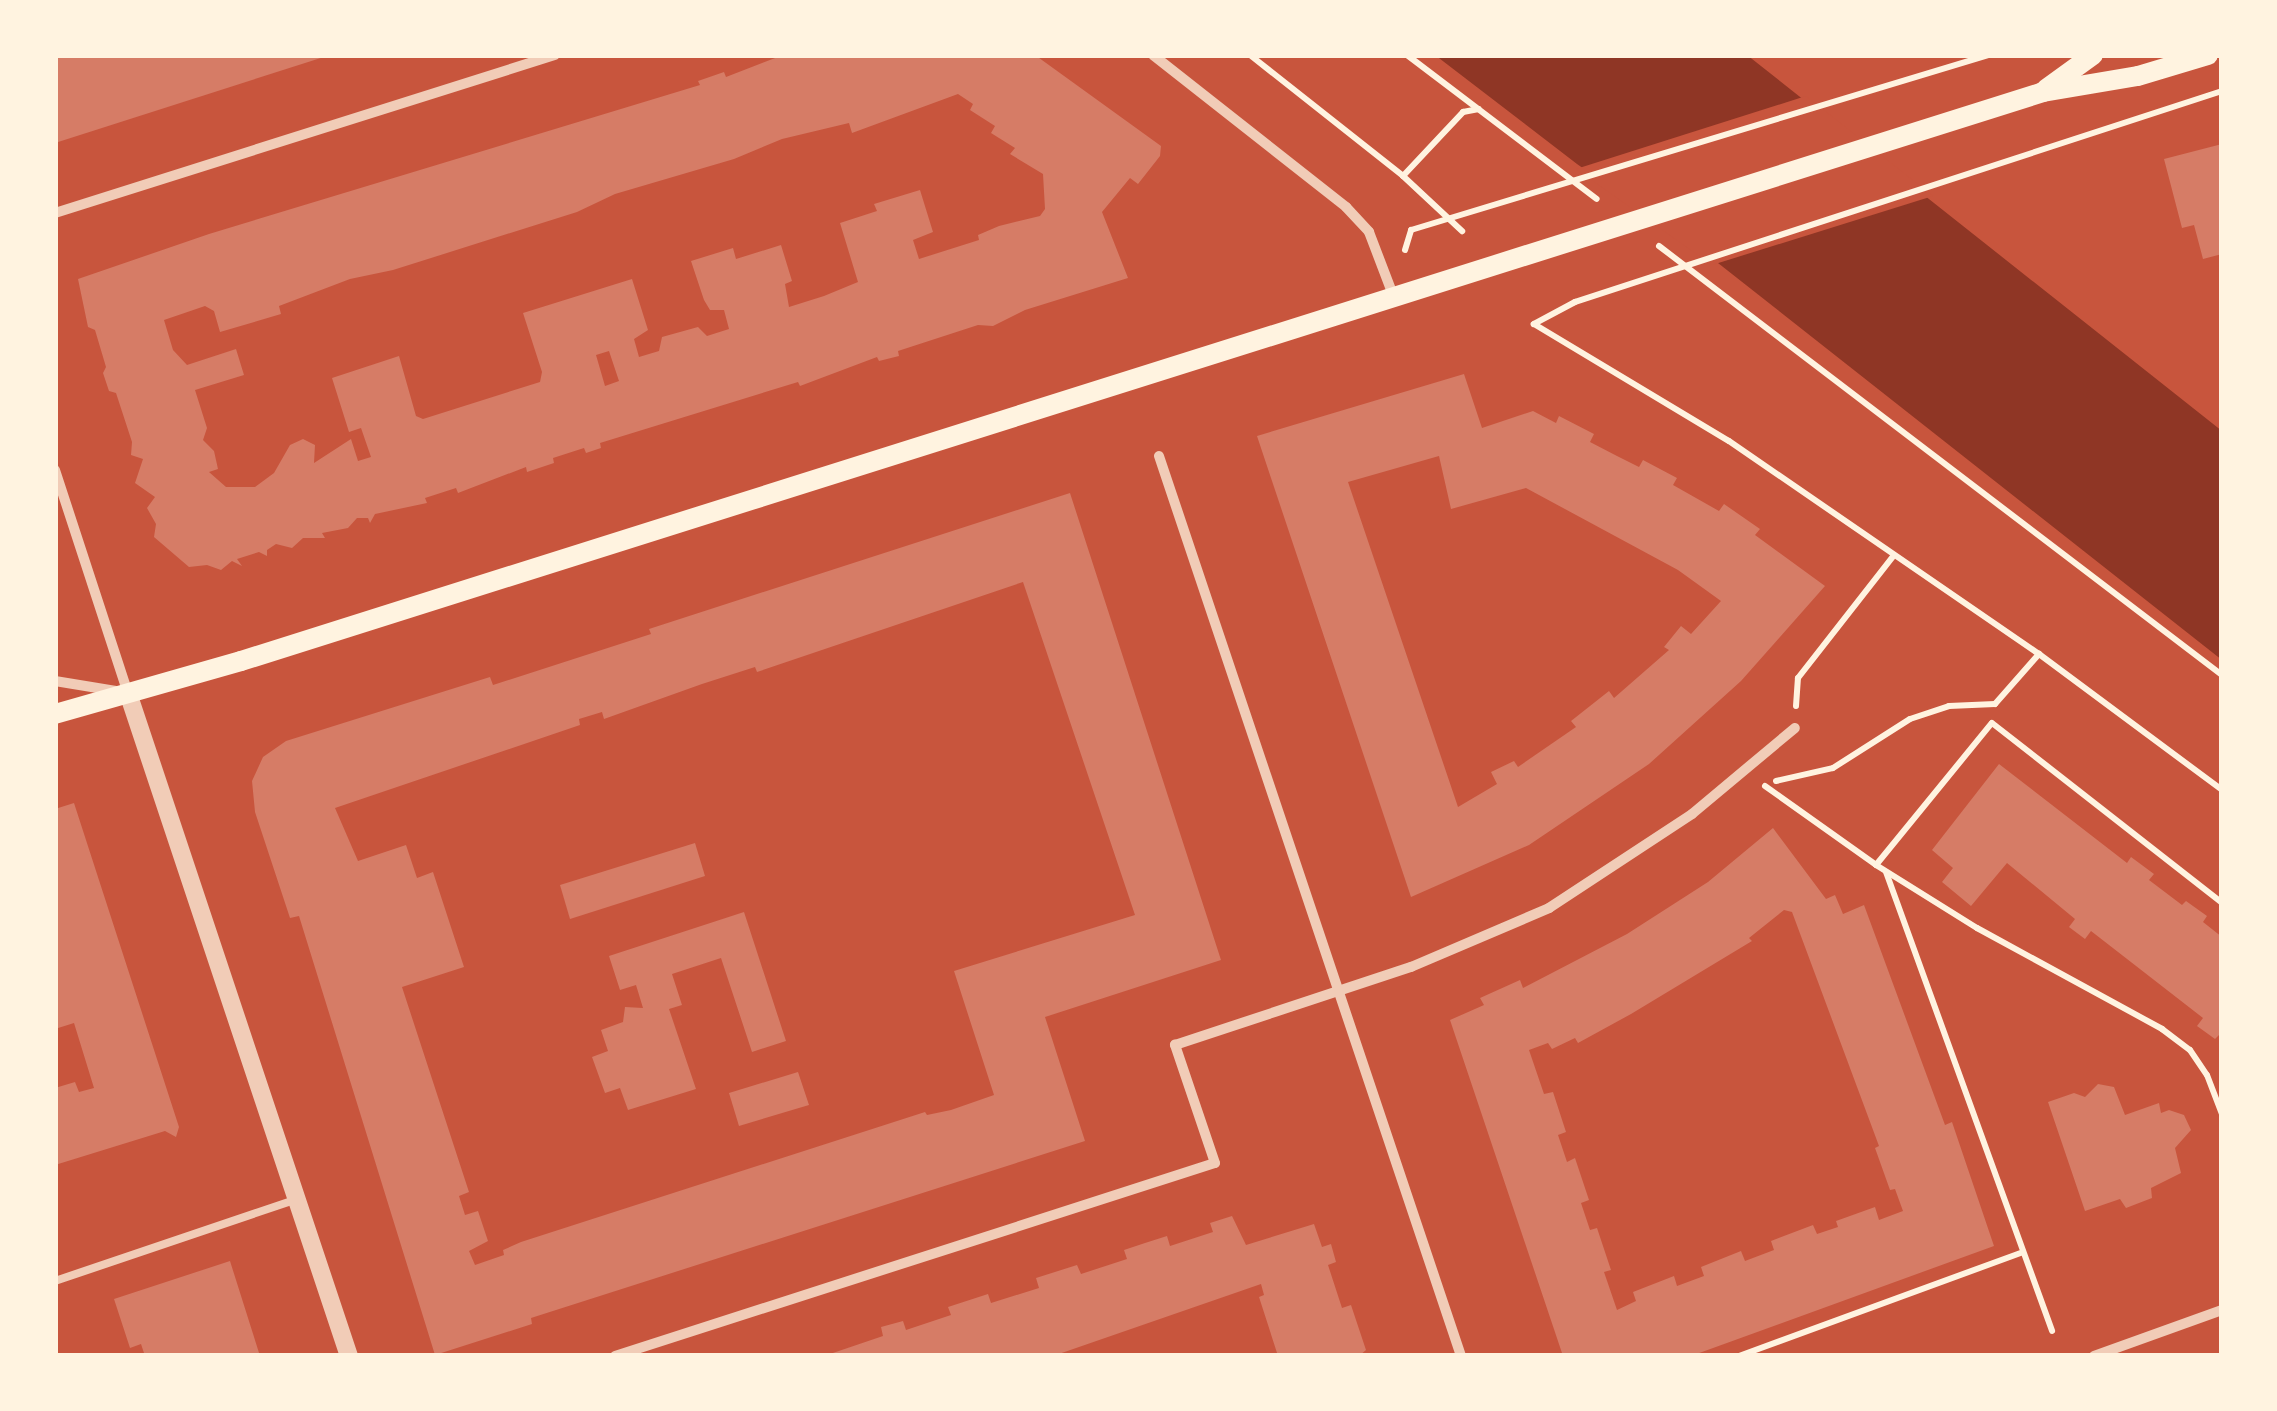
<!DOCTYPE html>
<html>
<head>
<meta charset="utf-8">
<style>
	body { margin:0 }
	#map { position:relative; width:2277px; height:1411px; overflow:hidden; background:#c8553d; font-family:"Varela Round",sans-serif }
	div>[style] { position:absolute }
	.water>* { inset:0; background:#8f3625 }
	.pier>* { inset:0; background:#c8553d }
	.building>* { inset:0; background:#d67c66 }
	.path>* { height:6px; margin:-3px; padding:0 3px; transform-origin:3px; border-radius:3px; background:#fff3e0 }
	.service>* { height:8px; margin:-4px; padding:0 4px; transform-origin:4px; border-radius:4px; background:#f1ccb7 }
	.minor>* { height:10px; margin:-5px; padding:0 5px; transform-origin:5px; border-radius:5px; background:#f1ccb7 }
	.tertiary>* { height:18px; margin:-9px; padding:0 9px; transform-origin:9px; border-radius:9px; background:#f1ccb7 }
	.secondary>* { height:20px; margin:-10px; padding:0 10px; transform-origin:10px; border-radius:10px; background:#fff3e0 }
	span { translate:-50% -50%; white-space:nowrap; text-align:center; line-height:1.15; -webkit-text-stroke:9px #fff3e0; paint-order:stroke }
	.frame { position:absolute; inset:0; border:58px solid #fff3e0; pointer-events:none }
</style>
</head>
<body>
<div id="map">
	<div class="water">
		<div style="clip-path:polygon(1435px 55px,1747px 55px,2222px 431px,2222px 660px,1718px 263px,1577px 164px)"></div>
	</div>
	<div class="pier">
		<div style="clip-path:polygon(1806px 96px,1933px 196px,1712px 265px,1576px 169px)"></div>
	</div>
	<div class="building">
		<div style="clip-path:polygon(55px 55px,327px 55px,327px 56px,55px 143px)"></div>
		<div style="clip-path:polygon(evenodd,783px 55px,1035px 55px,1161px 146px,1160px 156px,1138px 184px,1130px 178px,1102px 212px,1128px 278px,1025px 310px,993px 326px,978px 325px,898px 351px,899px 356px,879px 361px,877px 357px,800px 386px,798px 382px,600px 443px,601px 448px,586px 453px,584px 448px,553px 458px,554px 463px,527px 472px,526px 467px,458px 493px,456px 488px,425px 498px,427px 503px,375px 514px,370px 523px,368px 518px,357px 518px,348px 528px,322px 533px,325px 538px,303px 538px,292px 548px,276px 544px,267px 550px,267px 556px,259px 552px,237px 559px,242px 566px,232px 561px,221px 570px,207px 565px,189px 567px,154px 537px,156px 524px,147px 508px,155px 497px,135px 483px,143px 459px,131px 455px,132px 442px,116px 393px,109px 391px,103px 373px,106px 367px,95px 330px,88px 327px,78px 279px,209px 234px,700px 85px,698px 81px,724px 72px,726px 77px,783px 55px,958px 94px,973px 104px,970px 110px,995px 126px,991px 133px,1015px 148px,1010px 154px,1043px 174px,1045px 209px,1040px 216px,999px 226px,978px 235px,979px 240px,919px 259px,913px 240px,933px 232px,920px 190px,874px 204px,877px 211px,840px 223px,858px 282px,824px 296px,789px 307px,785px 284px,792px 281px,781px 245px,736px 259px,733px 248px,691px 261px,704px 300px,710px 310px,724px 310px,729px 329px,707px 336px,698px 327px,662px 337px,659px 351px,639px 357px,634px 339px,648px 330px,632px 279px,523px 313px,542px 372px,540px 382px,423px 419px,416px 416px,399px 356px,332px 378px,349px 432px,361px 428px,371px 457px,358px 461px,351px 439px,314px 463px,315px 445px,303px 439px,290px 445px,274px 473px,255px 487px,226px 487px,209px 472px,218px 469px,214px 451px,203px 440px,207px 428px,195px 390px,244px 375px,236px 349px,187px 365px,173px 350px,164px 320px,205px 306px,214px 311px,220px 332px,281px 314px,279px 306px,350px 279px,393px 270px,577px 212px,615px 194px,734px 159px,782px 139px,849px 123px,852px 133px,958px 94px,783px 55px,609px 351px,619px 381px,605px 386px,596px 355px,609px 351px)"></div>
		<div style="clip-path:polygon(2222px 144px,2222px 254px,2203px 259px,2194px 225px,2182px 228px,2164px 159px)"></div>
		<div style="clip-path:polygon(evenodd,1464px 374px,1482px 428px,1533px 411px,1556px 423px,1559px 416px,1594px 434px,1590px 442px,1617px 456px,1639px 467px,1643px 460px,1677px 478px,1673px 485px,1719px 511px,1724px 504px,1760px 529px,1755px 535px,1825px 586px,1741px 681px,1649px 764px,1529px 845px,1411px 897px,1257px 436px,1464px 374px,1439px 456px,1451px 509px,1526px 488px,1678px 570px,1721px 601px,1691px 634px,1681px 626px,1664px 647px,1669px 650px,1614px 698px,1609px 691px,1571px 721px,1576px 727px,1518px 767px,1514px 761px,1491px 772px,1497px 784px,1458px 807px,1348px 482px,1439px 456px)"></div>
		<div style="clip-path:polygon(evenodd,1070px 493px,1221px 960px,1045px 1017px,1085px 1141px,531px 1318px,532px 1324px,435px 1355px,299px 916px,290px 918px,255px 812px,252px 781px,263px 757px,286px 741px,490px 677px,493px 685px,651px 634px,649px 629px,1070px 493px,1023px 582px,1135px 915px,954px 971px,994px 1095px,951px 1110px,927px 1115px,925px 1112px,521px 1242px,503px 1250px,504px 1255px,475px 1265px,469px 1251px,488px 1241px,478px 1211px,465px 1215px,459px 1196px,469px 1192px,402px 987px,464px 967px,433px 872px,417px 878px,406px 845px,358px 861px,335px 808px,580px 725px,579px 719px,602px 712px,604px 719px,702px 684px,755px 667px,757px 672px,1023px 582px)"></div>
		<div style="clip-path:polygon(1999px 764px,2127px 863px,2131px 857px,2154px 874px,2149px 880px,2182px 905px,2186px 901px,2207px 916px,2203px 922px,2222px 937px,2222px 1032px,2215px 1039px,2197px 1026px,2203px 1018px,2091px 931px,2085px 939px,2069px 927px,2075px 919px,2007px 863px,1971px 906px,1942px 882px,1953px 868px,1932px 850px)"></div>
		<div style="clip-path:polygon(74px 803px,179px 1127px,176px 1137px,165px 1131px,55px 1165px,55px 1088px,75px 1082px,79px 1092px,94px 1088px,74px 1023px,55px 1029px,55px 809px)"></div>
		<div style="clip-path:polygon(evenodd,1773px 828px,1826px 899px,1835px 895px,1843px 914px,1864px 905px,1945px 1125px,1952px 1122px,1994px 1246px,1691px 1356px,1563px 1356px,1450px 1020px,1484px 1005px,1480px 998px,1520px 980px,1523px 988px,1627px 934px,1708px 882px,1773px 828px,1784px 910px,1792px 912px,1879px 1146px,1875px 1148px,1890px 1190px,1895px 1189px,1903px 1211px,1879px 1220px,1875px 1207px,1836px 1221px,1838px 1227px,1817px 1234px,1813px 1225px,1771px 1241px,1774px 1250px,1745px 1261px,1741px 1251px,1701px 1267px,1704px 1276px,1677px 1286px,1674px 1276px,1633px 1292px,1636px 1301px,1617px 1310px,1604px 1272px,1611px 1270px,1597px 1228px,1590px 1230px,1581px 1203px,1589px 1200px,1575px 1158px,1567px 1162px,1558px 1135px,1566px 1132px,1553px 1092px,1544px 1094px,1529px 1050px,1548px 1043px,1552px 1049px,1575px 1038px,1578px 1043px,1631px 1014px,1752px 941px,1749px 938px,1784px 910px)"></div>
		<div style="clip-path:polygon(695px 843px,705px 876px,570px 919px,560px 885px)"></div>
		<div style="clip-path:polygon(744px 912px,786px 1041px,752px 1052px,721px 958px,672px 974px,682px 1005px,669px 1009px,696px 1089px,628px 1110px,620px 1088px,605px 1093px,592px 1057px,608px 1051px,601px 1030px,623px 1022px,625px 1007px,643px 1008px,636px 985px,620px 990px,609px 956px)"></div>
		<div style="clip-path:polygon(798px 1072px,809px 1105px,739px 1126px,729px 1093px)"></div>
		<div style="clip-path:polygon(2098px 1084px,2114px 1087px,2125px 1115px,2159px 1103px,2161px 1113px,2169px 1110px,2184px 1115px,2191px 1130px,2175px 1148px,2181px 1173px,2151px 1188px,2152px 1198px,2126px 1208px,2120px 1199px,2085px 1211px,2048px 1102px,2074px 1093px,2085px 1097px)"></div>
		<div style="clip-path:polygon(1232px 1216px,1246px 1245px,1314px 1224px,1322px 1247px,1331px 1244px,1336px 1262px,1328px 1265px,1342px 1308px,1351px 1305px,1366px 1350px,1359px 1356px,1278px 1356px,1259px 1297px,1264px 1295px,1261px 1284px,1053px 1356px,824px 1356px,883px 1336px,881px 1327px,903px 1321px,906px 1330px,951px 1315px,948px 1307px,988px 1294px,991px 1303px,1039px 1288px,1036px 1278px,1077px 1265px,1081px 1274px,1127px 1259px,1124px 1250px,1145px 1243px,1167px 1236px,1170px 1246px,1213px 1232px,1210px 1223px)"></div>
		<div style="clip-path:polygon(230px 1261px,260px 1356px,145px 1356px,141px 1344px,130px 1348px,114px 1299px)"></div>
	</div>
	<div class="path">
		<div style="left:1250px;top:55px;width:195px;rotate:38.3deg"></div>
		<div style="left:1403px;top:176px;width:81px;rotate:43deg"></div>
		<div style="left:1407px;top:55px;width:238px;rotate:37.2deg"></div>
		<div style="left:2222px;top:91px;width:681px;rotate:161.94deg"></div>
		<div style="left:1575px;top:302px;width:47px;rotate:151.8deg"></div>
		<div style="left:1534px;top:324px;width:227px;rotate:31deg"></div>
		<div style="left:1729px;top:441px;width:376px;rotate:34.5deg"></div>
		<div style="left:2039px;top:654px;width:228px;rotate:36.6deg"></div>
		<div style="left:1403px;top:176px;width:88px;rotate:-46.8deg"></div>
		<div style="left:1463px;top:112px;width:16px;rotate:-11deg"></div>
		<div style="left:1659px;top:246px;width:708px;rotate:37.31deg"></div>
		<div style="left:1405px;top:250px;width:21px;rotate:-73deg"></div>
		<div style="left:1411px;top:230px;width:603px;rotate:-16.87deg"></div>
		<div style="left:1796px;top:706px;width:28px;rotate:-86deg"></div>
		<div style="left:1798px;top:678px;width:156px;rotate:-52deg"></div>
		<div style="left:1776px;top:781px;width:58px;rotate:-12.8deg"></div>
		<div style="left:1833px;top:768px;width:91px;rotate:-32.5deg"></div>
		<div style="left:1910px;top:719px;width:41px;rotate:-18.4deg"></div>
		<div style="left:1949px;top:706px;width:46px;rotate:-2.5deg"></div>
		<div style="left:1995px;top:704px;width:67px;rotate:-48.7deg"></div>
		<div style="left:1765px;top:786px;width:136px;rotate:35.4deg"></div>
		<div style="left:1876px;top:865px;width:119px;rotate:32deg"></div>
		<div style="left:1977px;top:928px;width:211px;rotate:28.6deg"></div>
		<div style="left:2162px;top:1029px;width:35px;rotate:37deg"></div>
		<div style="left:2190px;top:1050px;width:30px;rotate:56deg"></div>
		<div style="left:2207px;top:1075px;width:42px;rotate:69deg"></div>
		<div style="left:1876px;top:865px;width:183px;rotate:-50.8deg"></div>
		<div style="left:1992px;top:723px;width:292px;rotate:38deg"></div>
		<div style="left:1886px;top:872px;width:488px;rotate:70.1deg"></div>
		<div style="left:1739px;top:1356px;width:302px;rotate:-20.1deg"></div>
	</div>
	<div class="service">
		<div style="left:55px;top:1281px;width:256px;rotate:-18.7deg"></div>
	</div>
	<div class="minor">
		<div style="left:1153px;top:55px;width:246px;rotate:38.2deg"></div>
		<div style="left:1346px;top:207px;width:34px;rotate:47deg"></div>
		<div style="left:1369px;top:232px;width:67px;rotate:69.1deg"></div>
		<div style="left:55px;top:213px;width:524px;rotate:-17.54deg"></div>
		<div style="left:1159px;top:456px;width:949px;rotate:71.45deg"></div>
		<div style="left:55px;top:470px;width:235px;rotate:71.9deg"></div>
		<div style="left:128px;top:693px;width:74px;rotate:-170.7deg"></div>
		<div style="left:615px;top:1356px;width:630px;rotate:-17.83deg"></div>
		<div style="left:1215px;top:1163px;width:125px;rotate:-108.7deg"></div>
		<div style="left:1175px;top:1045px;width:249px;rotate:-18.3deg"></div>
		<div style="left:1411px;top:967px;width:150px;rotate:-23.1deg"></div>
		<div style="left:1549px;top:908px;width:171px;rotate:-33.3deg"></div>
		<div style="left:1692px;top:814px;width:134px;rotate:-39.9deg"></div>
		<div style="left:2094px;top:1356px;width:136px;rotate:-19.8deg"></div>
	</div>
	<div class="tertiary">
		<div style="left:128px;top:693px;width:699px;rotate:71.57deg"></div>
	</div>
	<div class="secondary">
		<div style="left:2046px;top:89px;width:58px;rotate:-35.9deg"></div>
		<div style="left:55px;top:714px;width:193px;rotate:-15.9deg"></div>
		<div style="left:241px;top:661px;width:1890px;rotate:-17.52deg"></div>
		<div style="left:2043px;top:92px;width:96px;rotate:-9.6deg"></div>
		<div style="left:2138px;top:76px;width:73px;rotate:-16.7deg"></div>
	</div>
	<div class="frame"></div>
</div>
</body>
</html>
